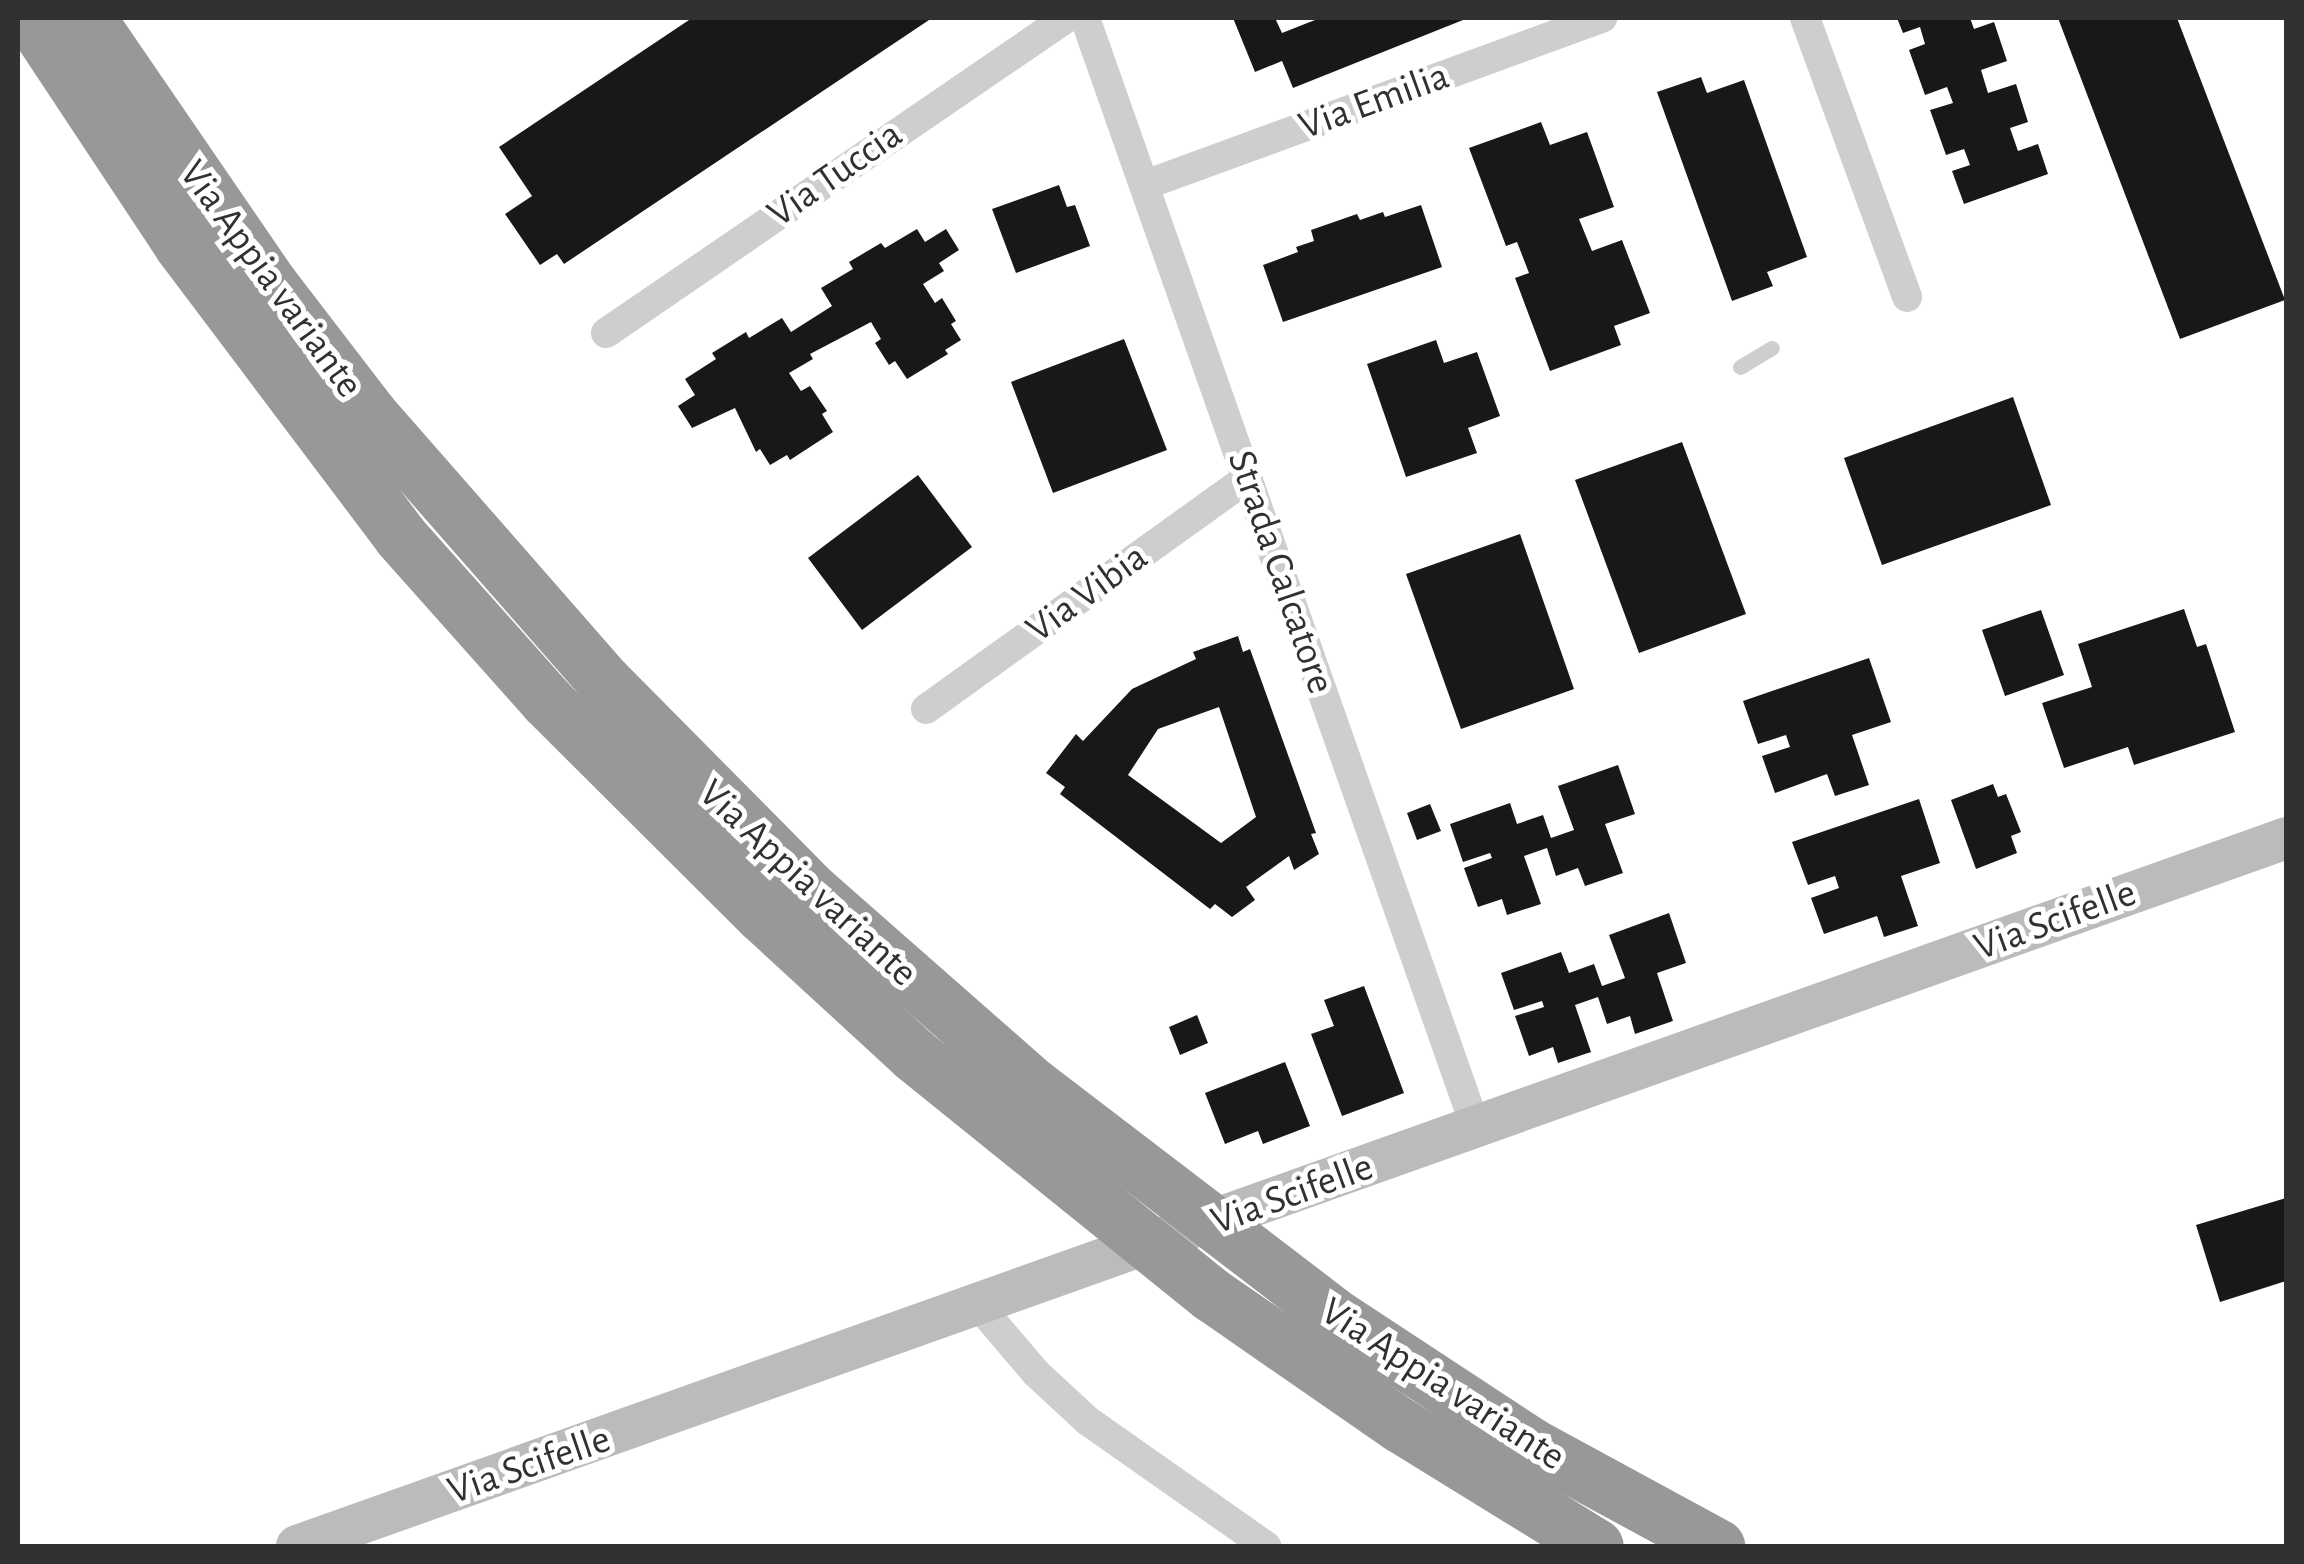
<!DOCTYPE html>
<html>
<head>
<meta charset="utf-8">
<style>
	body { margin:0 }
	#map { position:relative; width:2304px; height:1564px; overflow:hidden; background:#fff; font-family:"Alegreya Sans",sans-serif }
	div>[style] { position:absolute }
	.building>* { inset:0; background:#181818 }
	.lane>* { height:15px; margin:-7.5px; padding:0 7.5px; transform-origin:7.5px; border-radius:7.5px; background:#cecece }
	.street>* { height:30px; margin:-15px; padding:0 15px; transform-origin:15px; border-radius:15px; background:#cecece }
	.secondary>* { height:42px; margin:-21px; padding:0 21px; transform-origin:21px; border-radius:21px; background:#bbb }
	.highway>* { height:55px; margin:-27.5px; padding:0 27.5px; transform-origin:27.5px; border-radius:27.5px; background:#989898 }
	span { translate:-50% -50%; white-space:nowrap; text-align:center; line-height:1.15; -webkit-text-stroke:10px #fff; paint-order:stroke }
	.street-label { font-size:40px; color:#313131 }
	.frame { position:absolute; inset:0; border:20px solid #313131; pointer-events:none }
</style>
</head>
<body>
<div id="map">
	<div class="building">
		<div style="clip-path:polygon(692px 18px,932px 18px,564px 264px,557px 254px,540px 265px,505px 214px,532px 196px,499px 147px)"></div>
		<div style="clip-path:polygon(1233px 18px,1275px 18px,1282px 33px,1320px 18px,1468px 18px,1293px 88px,1282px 61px,1255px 72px)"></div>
		<div style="clip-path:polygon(1897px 18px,1970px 18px,1974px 29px,1994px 22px,2007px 61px,1981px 70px,1988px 93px,2016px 84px,2028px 122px,2010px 128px,2018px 151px,2038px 144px,2048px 174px,1964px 204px,1952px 171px,1970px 165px,1964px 149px,1946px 155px,1930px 110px,1953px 103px,1947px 87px,1925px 95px,1909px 50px,1925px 44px,1920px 27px,1903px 33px)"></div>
		<div style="clip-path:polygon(2058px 18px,2177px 18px,2285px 300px,2180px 339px)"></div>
		<div style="clip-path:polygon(1701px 77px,1707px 93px,1744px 80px,1807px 257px,1767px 272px,1773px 286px,1732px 301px,1657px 92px)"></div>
		<div style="clip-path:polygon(1541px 122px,1550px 145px,1587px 132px,1614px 207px,1579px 219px,1592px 251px,1622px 240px,1650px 313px,1614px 326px,1621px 345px,1550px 371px,1515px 278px,1529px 273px,1517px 242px,1506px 246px,1469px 148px)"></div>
		<div style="clip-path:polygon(1059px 185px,1067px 207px,1075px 205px,1090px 246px,1016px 273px,992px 209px)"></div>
		<div style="clip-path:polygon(1421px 205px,1442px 267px,1283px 322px,1263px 265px,1298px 252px,1296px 247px,1314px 241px,1311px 230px,1357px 214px,1360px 220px,1383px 212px,1385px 217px)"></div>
		<div style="clip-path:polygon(917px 229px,925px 242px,946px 229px,959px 250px,939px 263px,944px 271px,923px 284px,935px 303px,942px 298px,956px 321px,951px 324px,961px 340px,945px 350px,948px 354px,907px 379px,895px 361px,889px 365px,875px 343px,881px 339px,871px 322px,810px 354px,813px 359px,789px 373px,801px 391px,810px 386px,827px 411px,822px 414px,833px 432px,790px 460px,787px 455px,770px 465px,760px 449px,756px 452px,735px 408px,692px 428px,678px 406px,695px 395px,685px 379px,716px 359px,712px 353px,746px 332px,749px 338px,782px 318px,791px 332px,832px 306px,821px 288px,853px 269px,849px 262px,881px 243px,885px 248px)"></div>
		<div style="clip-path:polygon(1124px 339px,1167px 450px,1053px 493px,1011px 382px)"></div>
		<div style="clip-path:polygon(1436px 340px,1444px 363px,1477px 352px,1500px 416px,1468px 428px,1477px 453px,1406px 477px,1367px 364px)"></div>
		<div style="clip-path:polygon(2013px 397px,2051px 505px,1882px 565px,1844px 458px)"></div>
		<div style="clip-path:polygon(1682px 442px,1746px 614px,1639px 653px,1575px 480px)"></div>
		<div style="clip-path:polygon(918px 475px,972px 547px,862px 630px,808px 558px)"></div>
		<div style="clip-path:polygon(1520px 534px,1574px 689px,1461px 729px,1406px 574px)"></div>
		<div style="clip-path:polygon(2184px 609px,2197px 647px,2206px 644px,2235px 732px,2134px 765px,2128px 747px,2064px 768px,2042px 703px,2092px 687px,2078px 644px)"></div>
		<div style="clip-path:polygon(2041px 610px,2064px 675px,2005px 696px,1982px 630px)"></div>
		<div style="clip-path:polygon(evenodd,1238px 636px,1243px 652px,1250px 649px,1316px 833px,1311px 834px,1319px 854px,1294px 870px,1289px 856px,1246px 887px,1255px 900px,1232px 917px,1215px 904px,1210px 909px,1060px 794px,1065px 787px,1046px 773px,1076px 734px,1083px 741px,1132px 689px,1196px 659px,1193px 652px,1238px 636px,1219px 707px,1256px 817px,1221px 843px,1128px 775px,1158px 729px,1219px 707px)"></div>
		<div style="clip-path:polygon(1869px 658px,1891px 722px,1852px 735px,1869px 785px,1835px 796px,1827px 774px,1775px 793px,1762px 756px,1790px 747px,1786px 735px,1758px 744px,1743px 701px)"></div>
		<div style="clip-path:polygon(1618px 765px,1635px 814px,1605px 824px,1623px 873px,1585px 886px,1578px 868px,1556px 876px,1547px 848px,1524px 856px,1541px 904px,1507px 915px,1502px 899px,1478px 907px,1464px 868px,1492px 858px,1490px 853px,1463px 862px,1450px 824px,1510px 803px,1517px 824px,1543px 815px,1551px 838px,1574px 830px,1558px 786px)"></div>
		<div style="clip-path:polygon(1993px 784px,1998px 797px,2006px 794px,2021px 832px,2011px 836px,2017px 853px,1976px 869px,1951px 800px)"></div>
		<div style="clip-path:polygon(1919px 799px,1940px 863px,1901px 876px,1918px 926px,1884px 937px,1877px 916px,1824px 934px,1811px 898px,1839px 888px,1835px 876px,1808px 885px,1792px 842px)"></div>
		<div style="clip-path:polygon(1430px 804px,1441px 831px,1417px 840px,1407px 813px)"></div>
		<div style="clip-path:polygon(1669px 913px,1686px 963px,1657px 973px,1673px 1021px,1635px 1034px,1630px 1016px,1607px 1024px,1598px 997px,1575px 1005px,1591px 1052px,1558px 1063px,1553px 1047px,1529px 1056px,1515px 1016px,1544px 1007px,1542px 1001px,1514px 1010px,1501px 973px,1561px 952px,1569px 973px,1594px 964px,1602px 986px,1625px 978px,1609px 935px)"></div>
		<div style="clip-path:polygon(1364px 986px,1404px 1093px,1342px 1116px,1311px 1034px,1334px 1026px,1324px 1000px)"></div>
		<div style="clip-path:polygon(1197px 1015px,1208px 1043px,1180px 1055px,1169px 1027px)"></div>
		<div style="clip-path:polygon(1285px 1062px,1310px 1126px,1263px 1144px,1258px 1131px,1225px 1144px,1205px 1093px)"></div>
		<div style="clip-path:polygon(2286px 1198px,2286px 1281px,2220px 1302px,2196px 1225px)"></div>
	</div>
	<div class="lane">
		<div style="left:1740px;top:367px;width:37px;rotate:-31deg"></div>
	</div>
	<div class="street">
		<div style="left:1085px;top:18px;width:1177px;rotate:70.6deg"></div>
		<div style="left:1805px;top:18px;width:297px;rotate:69.9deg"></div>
		<div style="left:1145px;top:185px;width:487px;rotate:-20.1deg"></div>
		<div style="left:606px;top:333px;width:558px;rotate:-34.4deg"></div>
		<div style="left:926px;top:709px;width:396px;rotate:-35.7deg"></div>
		<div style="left:979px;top:1306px;width:88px;rotate:49.6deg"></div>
		<div style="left:1036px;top:1373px;width:71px;rotate:42.7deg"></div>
		<div style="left:1088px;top:1421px;width:218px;rotate:35.1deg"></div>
	</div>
	<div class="secondary">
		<div style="left:297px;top:1546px;width:2111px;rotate:-19.59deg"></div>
	</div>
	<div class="highway">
		<div style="left:31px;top:18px;width:272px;rotate:56.5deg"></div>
		<div style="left:181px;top:245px;width:364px;rotate:53deg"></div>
		<div style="left:400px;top:536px;width:221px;rotate:48.3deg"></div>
		<div style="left:547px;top:701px;width:303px;rotate:44.9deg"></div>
		<div style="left:762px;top:915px;width:205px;rotate:42.6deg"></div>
		<div style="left:913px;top:1054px;width:384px;rotate:38.9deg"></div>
		<div style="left:1212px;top:1295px;width:229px;rotate:34.7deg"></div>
		<div style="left:1400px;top:1425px;width:230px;rotate:31.7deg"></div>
		<div style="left:88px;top:18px;width:324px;rotate:55.6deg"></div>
		<div style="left:271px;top:285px;width:163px;rotate:52.5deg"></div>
		<div style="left:370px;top:414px;width:355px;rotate:48.8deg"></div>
		<div style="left:604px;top:681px;width:297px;rotate:45.3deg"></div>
		<div style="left:813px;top:892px;width:293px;rotate:41.3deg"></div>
		<div style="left:1033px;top:1085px;width:384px;rotate:37.4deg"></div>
		<div style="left:1338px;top:1318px;width:231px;rotate:33.3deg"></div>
		<div style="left:1531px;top:1445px;width:212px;rotate:28.5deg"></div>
	</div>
	<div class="street-label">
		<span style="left:1374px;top:101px;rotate:-20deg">Via Emilia</span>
		<span style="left:835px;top:174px;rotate:-35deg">Via Tuccia</span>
		<span style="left:271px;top:279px;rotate:54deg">Via Appia variante</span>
		<span style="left:1281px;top:572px;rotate:71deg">Strada Calcatore</span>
		<span style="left:1087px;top:593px;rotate:-36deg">Via Vibia</span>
		<span style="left:808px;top:883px;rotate:43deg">Via Appia variante</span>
		<span style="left:2055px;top:920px;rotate:-20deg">Via Scifelle</span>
		<span style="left:1292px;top:1194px;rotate:-20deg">Via Scifelle</span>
		<span style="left:1443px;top:1384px;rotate:33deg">Via Appia variante</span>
		<span style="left:529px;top:1465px;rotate:-19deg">Via Scifelle</span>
	</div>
	<div class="frame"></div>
</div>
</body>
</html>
